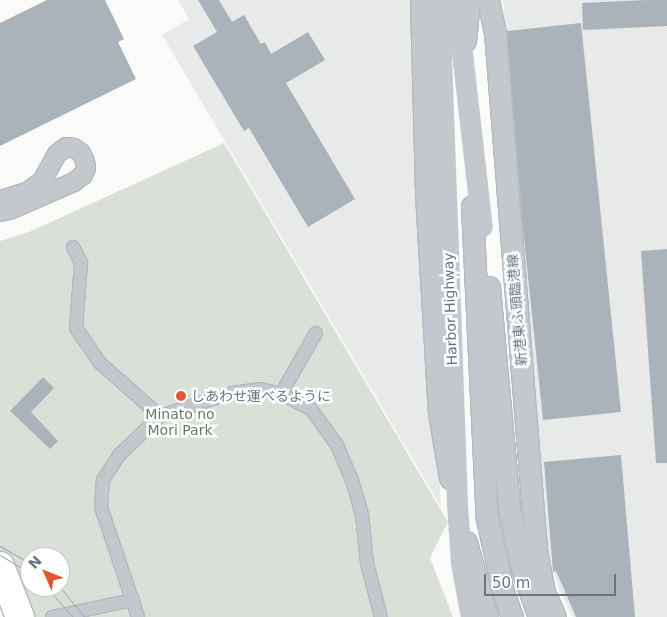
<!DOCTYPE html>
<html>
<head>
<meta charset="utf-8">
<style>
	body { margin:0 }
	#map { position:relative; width:667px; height:617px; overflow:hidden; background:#fafaf8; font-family:"DejaVu Sans","Noto Sans JP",sans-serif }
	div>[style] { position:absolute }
	.built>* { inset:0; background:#e8e9e9 }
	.green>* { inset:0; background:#dadfd7 }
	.building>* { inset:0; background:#aab3b9 }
	.roads { filter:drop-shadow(1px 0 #b4b9bd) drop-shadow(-1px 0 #b4b9bd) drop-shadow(0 1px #b4b9bd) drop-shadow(0 -1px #b4b9bd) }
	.pedestrian>* { height:12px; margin:-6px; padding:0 6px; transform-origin:6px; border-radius:6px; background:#c3c8cc }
	.minor>* { height:18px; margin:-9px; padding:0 9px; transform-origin:9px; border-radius:9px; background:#c3c8cc }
	.tertiary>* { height:21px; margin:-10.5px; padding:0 10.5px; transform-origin:10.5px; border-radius:10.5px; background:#c3c8cc }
	.motorway>* { height:28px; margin:-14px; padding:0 14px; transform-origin:14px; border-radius:14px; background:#fff }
	.tram>* { height:1px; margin:-0.5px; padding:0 0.5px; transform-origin:0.5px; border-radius:0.5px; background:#a2aab0 }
	.tertiary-bridge>* { height:21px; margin:-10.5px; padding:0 10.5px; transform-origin:10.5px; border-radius:10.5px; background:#c3c8cc }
	.dots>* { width:14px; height:14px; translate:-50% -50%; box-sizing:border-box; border:2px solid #fff; border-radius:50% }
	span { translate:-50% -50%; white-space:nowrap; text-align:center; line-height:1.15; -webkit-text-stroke:5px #fff; paint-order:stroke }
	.street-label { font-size:14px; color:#657683 }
	.poi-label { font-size:14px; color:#657683 }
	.left { translate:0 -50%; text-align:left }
	.park-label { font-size:14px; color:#687a64 }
	.north { position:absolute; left:20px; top:547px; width:50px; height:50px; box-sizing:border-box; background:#fff; border:1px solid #c1c8cd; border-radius:50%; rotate:314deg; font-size:14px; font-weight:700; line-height:20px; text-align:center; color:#657683 }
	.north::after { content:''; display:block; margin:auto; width:18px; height:22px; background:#e4572e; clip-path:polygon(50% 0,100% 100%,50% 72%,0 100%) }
	.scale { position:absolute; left:484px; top:574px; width:132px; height:22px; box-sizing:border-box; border:2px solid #657683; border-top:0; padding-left:6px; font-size:15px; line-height:18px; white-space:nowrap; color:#657683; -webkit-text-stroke:4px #fff; paint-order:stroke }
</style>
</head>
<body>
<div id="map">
	<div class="built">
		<div style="clip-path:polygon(178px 0,414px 0,441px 507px,162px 35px,189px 19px)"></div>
		<div style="clip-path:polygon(503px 0,667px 0,667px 617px,573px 617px,559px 589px,548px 551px)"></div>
	</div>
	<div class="green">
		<div style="clip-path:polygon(evenodd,224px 143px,448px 522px,430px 558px,453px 617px,10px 617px,0 560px,0 241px,29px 232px,224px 143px,30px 557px,60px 557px,60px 587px,30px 587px,30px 557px)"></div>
	</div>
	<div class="building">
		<div style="clip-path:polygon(47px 0,105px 0,124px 39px,118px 42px,136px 79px,0 146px,0 23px)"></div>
		<div style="clip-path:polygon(198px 0,219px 0,232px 22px,244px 15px,261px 44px,265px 42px,271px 54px,308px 32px,325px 60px,286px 83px,355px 199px,308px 227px,249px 128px,244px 131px,193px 46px,217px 32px)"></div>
		<div style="clip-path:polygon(646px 0,667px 0,667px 26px,583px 30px,582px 3px)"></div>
		<div style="clip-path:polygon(581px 23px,621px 412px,543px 420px,522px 219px,507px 31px)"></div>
		<div style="clip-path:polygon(667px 249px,667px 463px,656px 463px,641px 251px)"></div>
		<div style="clip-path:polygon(43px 377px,54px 388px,31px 412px,58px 441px,50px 449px,10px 411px)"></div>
		<div style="clip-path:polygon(621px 455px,635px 617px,576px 617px,556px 571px,553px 572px,544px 462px)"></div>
	</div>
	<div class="roads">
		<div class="pedestrian">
			<div style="left:73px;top:247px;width:18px;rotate:63deg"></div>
			<div style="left:81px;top:263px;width:65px;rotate:94.4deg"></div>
			<div style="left:76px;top:328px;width:42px;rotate:55.6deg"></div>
			<div style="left:100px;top:363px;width:80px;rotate:41.5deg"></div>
			<div style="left:281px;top:394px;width:70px;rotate:-60.2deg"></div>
			<div style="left:52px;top:617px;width:83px;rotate:-11.9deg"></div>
			<div style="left:138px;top:617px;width:116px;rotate:-108.6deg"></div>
			<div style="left:101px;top:507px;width:27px;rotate:-86deg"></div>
			<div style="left:103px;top:480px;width:30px;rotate:-57deg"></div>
			<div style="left:119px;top:455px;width:57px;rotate:-43.6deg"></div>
			<div style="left:160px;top:416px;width:76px;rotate:-17.7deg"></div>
			<div style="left:232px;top:393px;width:29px;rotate:-8deg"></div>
			<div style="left:261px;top:389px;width:21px;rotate:14deg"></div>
			<div style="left:281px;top:394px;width:34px;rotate:27deg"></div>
			<div style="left:311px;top:409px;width:44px;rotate:54.2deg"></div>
			<div style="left:337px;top:445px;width:38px;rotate:67deg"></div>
			<div style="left:352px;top:480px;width:35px;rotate:74deg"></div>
			<div style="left:362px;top:514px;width:49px;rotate:84.2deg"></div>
			<div style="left:367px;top:563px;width:56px;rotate:75.5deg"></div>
		</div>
		<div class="minor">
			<div style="left:0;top:200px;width:28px;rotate:-17deg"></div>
			<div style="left:27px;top:192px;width:19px;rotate:-36deg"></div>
			<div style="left:42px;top:181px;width:31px;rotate:-61deg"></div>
			<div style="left:57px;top:154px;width:11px;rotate:-38deg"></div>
			<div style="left:66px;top:147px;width:8px;rotate:7deg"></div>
			<div style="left:74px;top:148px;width:9px;rotate:36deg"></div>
			<div style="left:81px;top:153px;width:9px;rotate:63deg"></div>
			<div style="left:85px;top:161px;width:7px;rotate:82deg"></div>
			<div style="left:86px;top:168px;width:8px;rotate:113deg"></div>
			<div style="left:83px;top:175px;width:11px;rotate:142deg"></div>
			<div style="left:74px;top:182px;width:70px;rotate:156.4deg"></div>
			<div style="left:10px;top:210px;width:10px;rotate:169deg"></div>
		</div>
		<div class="tertiary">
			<div style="left:421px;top:0;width:194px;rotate:88.5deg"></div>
			<div style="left:426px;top:194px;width:219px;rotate:86.6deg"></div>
			<div style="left:439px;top:413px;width:66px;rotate:80.4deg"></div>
			<div style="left:488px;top:0;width:33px;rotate:78deg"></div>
			<div style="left:495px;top:32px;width:520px;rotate:85.47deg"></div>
			<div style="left:536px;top:550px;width:43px;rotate:79.2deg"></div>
			<div style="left:544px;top:592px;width:27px;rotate:66deg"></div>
			<div style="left:465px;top:41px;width:41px;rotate:-84.4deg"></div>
			<div style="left:472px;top:206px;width:313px;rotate:87.3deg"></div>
			<div style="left:487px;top:519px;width:75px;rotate:77.6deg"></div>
			<div style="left:503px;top:592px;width:27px;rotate:70deg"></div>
			<div style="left:489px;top:287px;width:222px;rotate:84.8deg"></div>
			<div style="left:509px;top:508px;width:66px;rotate:77.8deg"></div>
			<div style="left:523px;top:573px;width:47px;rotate:70deg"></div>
			<div style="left:466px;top:542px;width:78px;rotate:74.4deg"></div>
		</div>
		<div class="motorway">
			<div style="left:0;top:566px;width:55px;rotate:68.6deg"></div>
		</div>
	</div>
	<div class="tram">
		<div style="left:0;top:546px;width:34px;rotate:30deg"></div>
		<div style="left:0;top:555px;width:35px;rotate:31deg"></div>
		<div style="left:46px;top:587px;width:40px;rotate:48deg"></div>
		<div style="left:60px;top:587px;width:38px;rotate:51deg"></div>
	</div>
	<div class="tertiary-bridge">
		<div style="left:439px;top:0;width:504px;rotate:87.95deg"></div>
		<div style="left:457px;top:504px;width:59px;rotate:86.1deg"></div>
		<div style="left:461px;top:563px;width:55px;rotate:79.5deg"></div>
		<div style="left:456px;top:0;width:228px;rotate:83.5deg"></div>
	</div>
	<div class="dots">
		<div style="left:181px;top:396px;background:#e4572e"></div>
	</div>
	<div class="street-label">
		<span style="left:450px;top:309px;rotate:-92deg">Harbor Highway</span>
		<span style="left:517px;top:310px;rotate:-95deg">新港東ふ頭臨港線</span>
	</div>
	<div class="poi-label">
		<span class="left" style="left:191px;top:396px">しあわせ運べるように</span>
	</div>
	<div class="park-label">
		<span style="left:180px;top:422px">Minato no<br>Mori Park</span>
	</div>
	<div class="north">N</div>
	<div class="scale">50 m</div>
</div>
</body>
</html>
